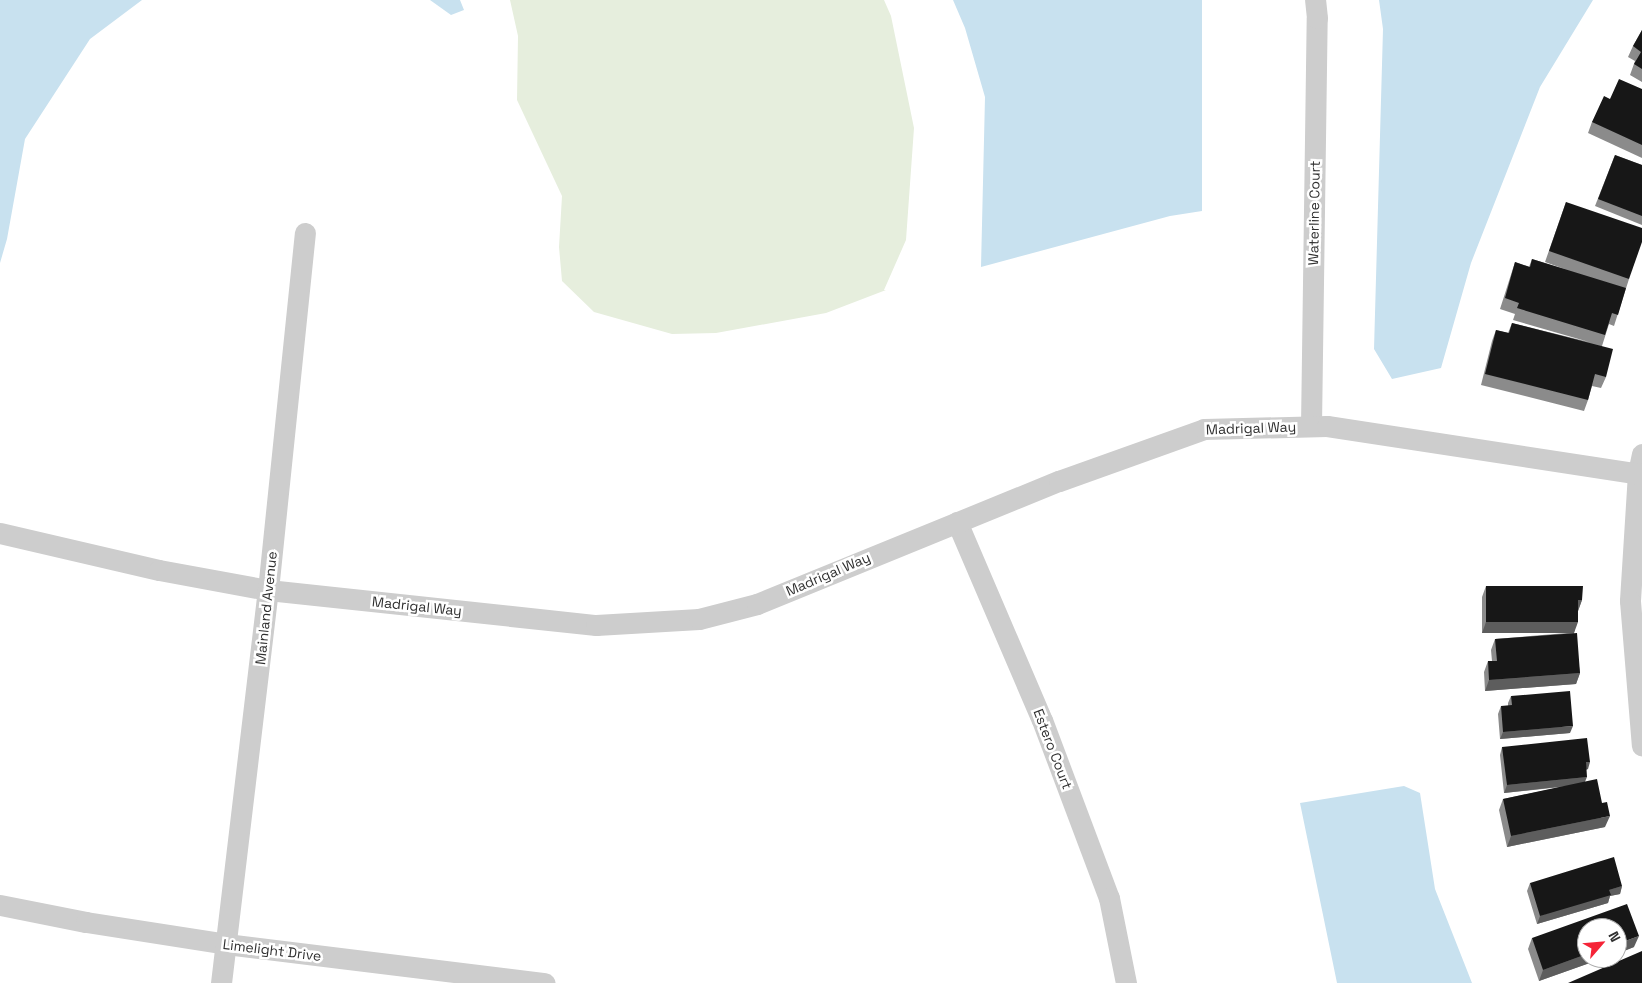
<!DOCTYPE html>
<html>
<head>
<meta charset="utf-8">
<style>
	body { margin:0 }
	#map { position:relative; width:1642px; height:983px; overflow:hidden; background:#fff; font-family:"Space Grotesk",sans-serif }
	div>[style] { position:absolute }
	.green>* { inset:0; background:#e6eedd }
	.water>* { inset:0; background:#c8e1ef }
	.minor>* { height:21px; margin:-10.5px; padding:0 10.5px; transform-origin:10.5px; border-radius:10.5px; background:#cdcdcd }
	.wall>* { inset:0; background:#8b8b8b }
	.shaded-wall>* { inset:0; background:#5d5d5d }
	.building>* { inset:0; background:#171717 }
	span { translate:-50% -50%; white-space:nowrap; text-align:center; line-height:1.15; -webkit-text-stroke:5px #fff; paint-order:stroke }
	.street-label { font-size:14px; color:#303030 }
	.north { position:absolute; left:1577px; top:918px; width:50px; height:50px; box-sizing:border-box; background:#fff; border:1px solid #acacac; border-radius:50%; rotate:63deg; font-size:14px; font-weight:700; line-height:20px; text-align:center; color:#303030 }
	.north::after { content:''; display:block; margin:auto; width:18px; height:22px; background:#f52437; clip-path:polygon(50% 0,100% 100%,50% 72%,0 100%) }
</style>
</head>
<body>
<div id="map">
	<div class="green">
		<div style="clip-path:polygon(510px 0,884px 0,891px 16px,914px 128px,906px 240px,884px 290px,886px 290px,826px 313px,716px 333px,672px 334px,594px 312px,562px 281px,559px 247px,562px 196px,517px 100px,518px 36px)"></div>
	</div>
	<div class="water">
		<div style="clip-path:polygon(0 0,142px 0,90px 39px,25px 139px,7px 239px,0 263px)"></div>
		<div style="clip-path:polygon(430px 0,460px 0,464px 10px,451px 15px)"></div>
		<div style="clip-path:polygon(953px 0,1202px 0,1202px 211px,1170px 216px,981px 267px,985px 97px,965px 28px)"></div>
		<div style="clip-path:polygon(1379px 0,1593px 0,1540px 87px,1471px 263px,1441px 368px,1392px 379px,1374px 349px,1383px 29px)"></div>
		<div style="clip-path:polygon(1404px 786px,1420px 793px,1435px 889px,1472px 983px,1337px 983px,1300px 803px)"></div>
	</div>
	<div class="minor">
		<div style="left:1311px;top:426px;width:408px;rotate:-89.2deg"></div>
		<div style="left:1317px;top:18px;width:18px;rotate:-96deg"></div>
		<div style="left:1642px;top:454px;width:19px;rotate:102deg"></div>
		<div style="left:1638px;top:473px;width:128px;rotate:93.6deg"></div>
		<div style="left:1630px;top:601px;width:145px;rotate:85.3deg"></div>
		<div style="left:957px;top:522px;width:215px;rotate:66.8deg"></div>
		<div style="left:1042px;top:720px;width:190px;rotate:69.4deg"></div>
		<div style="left:1109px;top:898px;width:87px;rotate:78.7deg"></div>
		<div style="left:0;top:533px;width:163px;rotate:13.1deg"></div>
		<div style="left:159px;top:570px;width:111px;rotate:10.4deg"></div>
		<div style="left:268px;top:590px;width:330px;rotate:6.1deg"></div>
		<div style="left:596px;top:625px;width:103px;rotate:-3.3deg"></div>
		<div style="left:699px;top:619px;width:60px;rotate:-14.5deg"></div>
		<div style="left:757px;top:604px;width:326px;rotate:-22.2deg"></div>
		<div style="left:1059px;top:481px;width:154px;rotate:-19.7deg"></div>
		<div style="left:1204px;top:429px;width:123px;rotate:-1.4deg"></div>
		<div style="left:1327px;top:426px;width:319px;rotate:8.7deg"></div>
		<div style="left:0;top:905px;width:88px;rotate:11.2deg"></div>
		<div style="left:86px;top:922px;width:142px;rotate:8.9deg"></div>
		<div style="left:226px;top:944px;width:321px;rotate:7deg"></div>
		<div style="left:221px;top:983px;width:396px;rotate:-83.2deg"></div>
		<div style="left:268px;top:590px;width:359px;rotate:-84.1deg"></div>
	</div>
	<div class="wall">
		<div style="clip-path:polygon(1642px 30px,1642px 82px,1630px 75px,1635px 61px,1628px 57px,1633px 46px)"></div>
		<div style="clip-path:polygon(1642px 89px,1642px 158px,1588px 133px,1592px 122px,1610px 99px)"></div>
		<div style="clip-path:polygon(1615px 155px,1642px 165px,1642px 225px,1595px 206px)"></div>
		<div style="clip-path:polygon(1566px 202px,1629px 279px,1614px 326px,1609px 324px,1602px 346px,1606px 377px,1601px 388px,1592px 386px,1588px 400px,1584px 411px,1481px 385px,1492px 341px,1496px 330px,1508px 333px,1512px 323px,1589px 342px,1513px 320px,1515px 314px,1500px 309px,1515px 262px,1529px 267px,1532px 259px,1567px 270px,1545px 262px)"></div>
		<div style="clip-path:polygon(1486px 586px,1582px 600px,1578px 611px,1574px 633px,1580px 673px,1576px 684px,1485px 691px,1484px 672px,1488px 661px,1492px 661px,1491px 650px,1495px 639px,1567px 633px,1482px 633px,1482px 597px)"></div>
		<div style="clip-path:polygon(1511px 696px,1570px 733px,1500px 739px,1498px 714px,1501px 706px,1508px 706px,1508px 703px)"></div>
		<div style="clip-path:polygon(1502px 747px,1588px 769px,1586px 770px,1585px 782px,1605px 827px,1507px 847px,1499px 810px,1503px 799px,1561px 787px,1504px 793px,1500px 755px)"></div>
		<div style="clip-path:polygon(1530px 883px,1622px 886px,1620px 894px,1610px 896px,1608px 903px,1537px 924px,1527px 891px)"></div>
		<div style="clip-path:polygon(1532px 938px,1634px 947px,1539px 981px,1528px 949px)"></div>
	</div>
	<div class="shaded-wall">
		<div style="clip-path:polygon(1578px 600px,1582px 600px,1578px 611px,1574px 611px)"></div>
		<div style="clip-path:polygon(1486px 622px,1578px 622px,1574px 633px,1482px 633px)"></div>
		<div style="clip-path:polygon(1580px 673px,1576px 684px,1485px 691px,1489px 680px)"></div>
		<div style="clip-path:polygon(1573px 726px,1570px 733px,1500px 739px,1503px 732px)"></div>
		<div style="clip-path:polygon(1586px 762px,1590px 762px,1588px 769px,1583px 770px)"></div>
		<div style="clip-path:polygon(1587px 777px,1584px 784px,1504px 793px,1507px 785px)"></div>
		<div style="clip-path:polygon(1610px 816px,1605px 827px,1507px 847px,1511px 836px)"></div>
		<div style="clip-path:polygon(1622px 886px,1620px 894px,1610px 896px,1608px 903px,1537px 924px,1540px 916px,1609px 890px)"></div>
		<div style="clip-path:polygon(1639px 936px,1634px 947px,1617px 954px,1617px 944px)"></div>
		<div style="clip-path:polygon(1587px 954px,1587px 958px,1604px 958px,1539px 981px,1543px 970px)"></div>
	</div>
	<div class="building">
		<div style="clip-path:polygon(1642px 30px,1642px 69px,1634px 64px,1641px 52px,1633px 46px)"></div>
		<div style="clip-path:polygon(1619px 79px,1642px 89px,1642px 145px,1592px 122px,1604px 96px,1610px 99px)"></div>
		<div style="clip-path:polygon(1615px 155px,1642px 165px,1642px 216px,1598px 199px)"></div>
		<div style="clip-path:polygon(1566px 202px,1642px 228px,1642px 242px,1629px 279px,1549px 251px)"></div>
		<div style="clip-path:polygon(1532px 259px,1626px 288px,1618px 315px,1612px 313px,1605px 335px,1517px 308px,1519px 303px,1505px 298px,1515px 262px,1530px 267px)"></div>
		<div style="clip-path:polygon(1512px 323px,1613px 349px,1606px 377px,1595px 374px,1588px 400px,1485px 374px,1496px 330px,1509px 333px)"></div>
		<div style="clip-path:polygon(1486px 586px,1583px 586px,1582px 600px,1578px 600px,1578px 622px,1486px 622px)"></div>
		<div style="clip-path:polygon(1577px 633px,1580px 673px,1489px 680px,1488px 661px,1497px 661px,1495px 639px)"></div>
		<div style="clip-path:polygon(1570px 691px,1573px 726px,1503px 732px,1501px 706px,1512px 705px,1511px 696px)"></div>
		<div style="clip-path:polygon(1587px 738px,1590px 762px,1586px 762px,1587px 777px,1507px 785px,1502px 747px)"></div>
		<div style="clip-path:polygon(1597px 779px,1602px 803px,1607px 802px,1610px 816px,1511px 836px,1503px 799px)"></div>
		<div style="clip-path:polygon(1614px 857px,1622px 886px,1609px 890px,1611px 895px,1540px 916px,1530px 883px)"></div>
		<div style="clip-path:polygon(1627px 904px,1639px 936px,1617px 944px,1617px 928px,1587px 928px,1587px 954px,1543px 970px,1532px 938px)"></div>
		<div style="clip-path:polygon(1642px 951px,1642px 983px,1568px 983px)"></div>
	</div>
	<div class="street-label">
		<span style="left:1314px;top:213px;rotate:-89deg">Waterline Court</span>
		<span style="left:1251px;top:428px;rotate:-2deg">Madrigal Way</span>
		<span style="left:828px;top:574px;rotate:-23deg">Madrigal Way</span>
		<span style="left:417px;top:606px;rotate:6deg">Madrigal Way</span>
		<span style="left:266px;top:608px;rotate:-84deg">Mainland Avenue</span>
		<span style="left:1053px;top:749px;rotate:69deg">Estero Court</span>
		<span style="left:272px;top:950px;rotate:7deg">Limelight Drive</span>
	</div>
	<div class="north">N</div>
</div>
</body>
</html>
